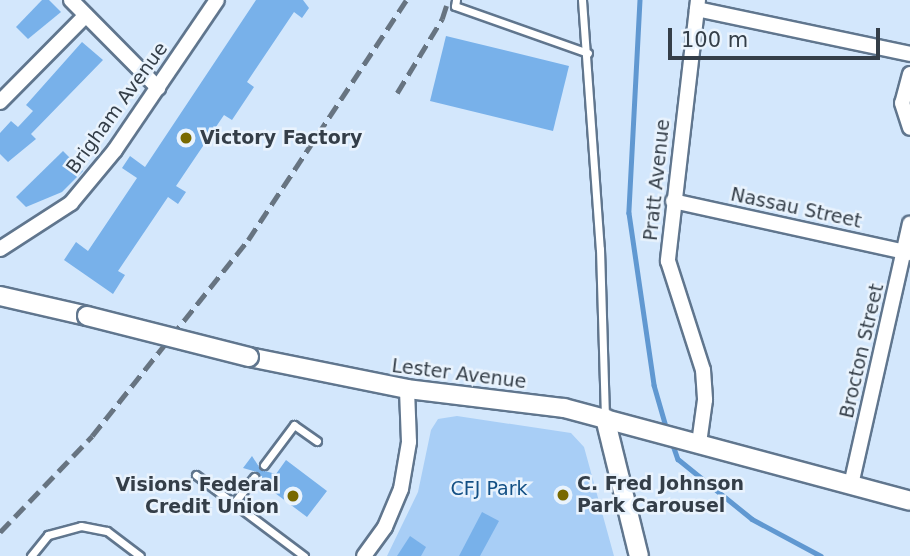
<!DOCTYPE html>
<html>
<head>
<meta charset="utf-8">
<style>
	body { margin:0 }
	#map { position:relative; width:910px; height:556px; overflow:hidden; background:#d3e7fc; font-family:"DejaVu Sans",sans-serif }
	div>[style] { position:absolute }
	.green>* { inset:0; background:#a8cef6 }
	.stream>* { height:4.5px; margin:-2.25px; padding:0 2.25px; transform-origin:2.25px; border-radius:2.25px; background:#6098d1 }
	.building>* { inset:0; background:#78b1ea }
	.roads { filter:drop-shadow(2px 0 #60768e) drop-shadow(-2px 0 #60768e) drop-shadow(0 2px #60768e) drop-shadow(0 -2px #60768e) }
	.service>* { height:7px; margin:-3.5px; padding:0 3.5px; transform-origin:3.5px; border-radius:3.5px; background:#fff }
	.minor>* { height:14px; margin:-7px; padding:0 7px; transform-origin:7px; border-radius:7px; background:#fff }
	.tertiary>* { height:18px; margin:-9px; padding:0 9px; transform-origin:9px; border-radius:9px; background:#fff }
	.rail>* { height:4.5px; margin-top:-2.25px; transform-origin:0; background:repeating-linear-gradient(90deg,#677481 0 14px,transparent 0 21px) }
	.bridges { filter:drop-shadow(2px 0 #60768e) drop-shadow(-2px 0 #60768e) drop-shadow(0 2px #60768e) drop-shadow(0 -2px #60768e) }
	.tertiary-bridge>* { height:18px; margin:-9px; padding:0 9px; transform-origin:9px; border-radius:9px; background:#fff }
	.dots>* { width:19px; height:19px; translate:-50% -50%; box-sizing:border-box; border:4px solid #e9f3fd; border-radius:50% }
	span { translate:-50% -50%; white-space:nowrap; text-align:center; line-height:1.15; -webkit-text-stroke:5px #e9f3fd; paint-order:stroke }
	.street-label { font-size:19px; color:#343e48 }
	.poi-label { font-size:19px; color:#343e48; font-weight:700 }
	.left { translate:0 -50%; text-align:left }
	.right { translate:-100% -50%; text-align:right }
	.park-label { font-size:19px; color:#135085 }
	.scale { position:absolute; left:668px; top:28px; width:212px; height:32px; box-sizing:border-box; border:4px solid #343e48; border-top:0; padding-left:9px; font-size:21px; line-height:24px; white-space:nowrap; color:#343e48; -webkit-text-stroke:5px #e9f3fd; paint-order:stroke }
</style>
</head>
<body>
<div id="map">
	<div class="green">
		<div style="clip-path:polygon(457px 416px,571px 433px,584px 447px,614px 556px,387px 556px,418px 492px,431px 430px,438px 419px)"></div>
	</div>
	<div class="stream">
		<div style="left:640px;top:0;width:213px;rotate:93deg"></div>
		<div style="left:629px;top:213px;width:174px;rotate:81.7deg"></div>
		<div style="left:654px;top:385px;width:47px;rotate:73.9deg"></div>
		<div style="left:672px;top:442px;width:18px;rotate:71deg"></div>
		<div style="left:678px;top:459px;width:95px;rotate:39deg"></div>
		<div style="left:752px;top:519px;width:78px;rotate:28.2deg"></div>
	</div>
	<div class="building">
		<div style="clip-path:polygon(42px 0,49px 0,61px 12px,28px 39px,16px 27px)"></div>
		<div style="clip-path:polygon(256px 0,303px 0,309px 8px,302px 18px,294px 12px,247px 82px,254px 87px,232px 120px,224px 115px,176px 186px,186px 192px,178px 204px,168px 197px,118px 271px,125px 275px,113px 294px,64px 260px,76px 242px,88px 251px,137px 178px,122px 168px,130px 156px,145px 167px)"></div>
		<div style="clip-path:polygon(446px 36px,569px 66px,553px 131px,430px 101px)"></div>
		<div style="clip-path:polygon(82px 42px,103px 60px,31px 134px,36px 139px,8px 162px,0 154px,0 133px,11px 121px,18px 127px,33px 111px,26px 105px)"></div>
		<div style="clip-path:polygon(63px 151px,83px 171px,62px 192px,26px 207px,16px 197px)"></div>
		<div style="clip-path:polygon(252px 456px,261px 470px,276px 474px,286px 460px,327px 491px,307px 517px,259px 481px,257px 472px,243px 468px)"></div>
		<div style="clip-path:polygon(482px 512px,499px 521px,480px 556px,459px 556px)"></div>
		<div style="clip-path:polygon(410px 536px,426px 547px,421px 556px,397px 556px)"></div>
	</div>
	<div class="roads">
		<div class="service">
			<div style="left:456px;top:0;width:6px;rotate:99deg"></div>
			<div style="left:455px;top:6px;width:141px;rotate:19.5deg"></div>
			<div style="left:582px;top:0;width:250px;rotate:85.9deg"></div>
			<div style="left:600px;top:249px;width:168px;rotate:88.3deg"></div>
			<div style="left:264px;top:465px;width:50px;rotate:-53.1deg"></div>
			<div style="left:294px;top:425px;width:28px;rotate:35deg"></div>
			<div style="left:196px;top:475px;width:135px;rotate:36.9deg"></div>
			<div style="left:234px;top:503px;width:33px;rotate:-52deg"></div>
			<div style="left:31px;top:556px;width:27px;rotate:-51deg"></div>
			<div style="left:48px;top:535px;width:34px;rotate:-15deg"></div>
			<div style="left:81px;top:526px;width:26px;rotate:11deg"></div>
			<div style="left:107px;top:531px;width:41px;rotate:37.1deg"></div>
		</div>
		<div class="minor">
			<div style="left:71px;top:0;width:124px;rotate:45.3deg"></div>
			<div style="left:698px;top:0;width:263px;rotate:96.6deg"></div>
			<div style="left:668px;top:261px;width:114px;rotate:72.2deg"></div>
			<div style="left:703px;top:370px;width:30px;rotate:86deg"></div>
			<div style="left:705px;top:400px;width:43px;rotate:97.9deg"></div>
			<div style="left:697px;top:9px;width:218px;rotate:11.9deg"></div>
			<div style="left:910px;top:74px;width:30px;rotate:105deg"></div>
			<div style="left:902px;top:103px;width:26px;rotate:72deg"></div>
			<div style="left:0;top:102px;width:122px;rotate:-45.3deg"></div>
			<div style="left:673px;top:201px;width:243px;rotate:12.4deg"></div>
			<div style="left:0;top:249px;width:85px;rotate:-32.9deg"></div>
			<div style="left:71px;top:203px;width:69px;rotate:-50.3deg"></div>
			<div style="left:115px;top:150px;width:181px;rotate:-55.8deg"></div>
			<div style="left:851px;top:485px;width:268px;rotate:-77.3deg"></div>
			<div style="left:364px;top:556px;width:36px;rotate:-54deg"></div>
			<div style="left:385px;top:527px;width:41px;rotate:-67.2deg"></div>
			<div style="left:401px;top:489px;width:48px;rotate:-80.3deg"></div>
			<div style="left:409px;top:442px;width:53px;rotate:-92.2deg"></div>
		</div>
		<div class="tertiary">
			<div style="left:0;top:296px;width:89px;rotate:12.9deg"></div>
			<div style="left:249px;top:357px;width:161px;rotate:11.4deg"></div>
			<div style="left:407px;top:389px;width:158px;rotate:6.9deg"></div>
			<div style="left:564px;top:408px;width:358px;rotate:15deg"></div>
			<div style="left:605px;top:418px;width:142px;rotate:76.2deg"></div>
		</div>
	</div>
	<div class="rail">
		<div style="left:397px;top:93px;width:87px;rotate:-58.7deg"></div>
		<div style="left:442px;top:19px;width:20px;rotate:-72deg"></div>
		<div style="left:0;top:532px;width:133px;rotate:-46.2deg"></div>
		<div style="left:92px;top:436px;width:251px;rotate:-51.5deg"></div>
		<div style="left:248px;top:240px;width:287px;rotate:-56.6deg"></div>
	</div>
	<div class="bridges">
		<div class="tertiary-bridge">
			<div style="left:87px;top:316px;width:167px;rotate:14.2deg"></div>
		</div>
	</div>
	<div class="dots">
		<div style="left:186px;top:138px;background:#786900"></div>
		<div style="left:563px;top:495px;background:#786900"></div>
		<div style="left:293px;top:496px;background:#786900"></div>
	</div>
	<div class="street-label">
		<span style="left:117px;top:108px;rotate:-54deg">Brigham Avenue</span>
		<span style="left:657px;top:180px;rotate:-84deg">Pratt Avenue</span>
		<span style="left:796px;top:208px;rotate:12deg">Nassau Street</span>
		<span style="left:862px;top:351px;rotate:-77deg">Brocton Street</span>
		<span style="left:459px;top:374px;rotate:7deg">Lester Avenue</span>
	</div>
	<div class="poi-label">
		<span class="left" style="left:200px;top:138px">Victory Factory</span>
		<span class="left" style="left:577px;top:495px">C. Fred Johnson<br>Park Carousel</span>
		<span class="right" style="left:279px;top:496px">Visions Federal<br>Credit Union</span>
	</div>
	<div class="park-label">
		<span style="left:489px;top:489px">CFJ Park</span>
	</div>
	<div class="scale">100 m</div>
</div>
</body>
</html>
